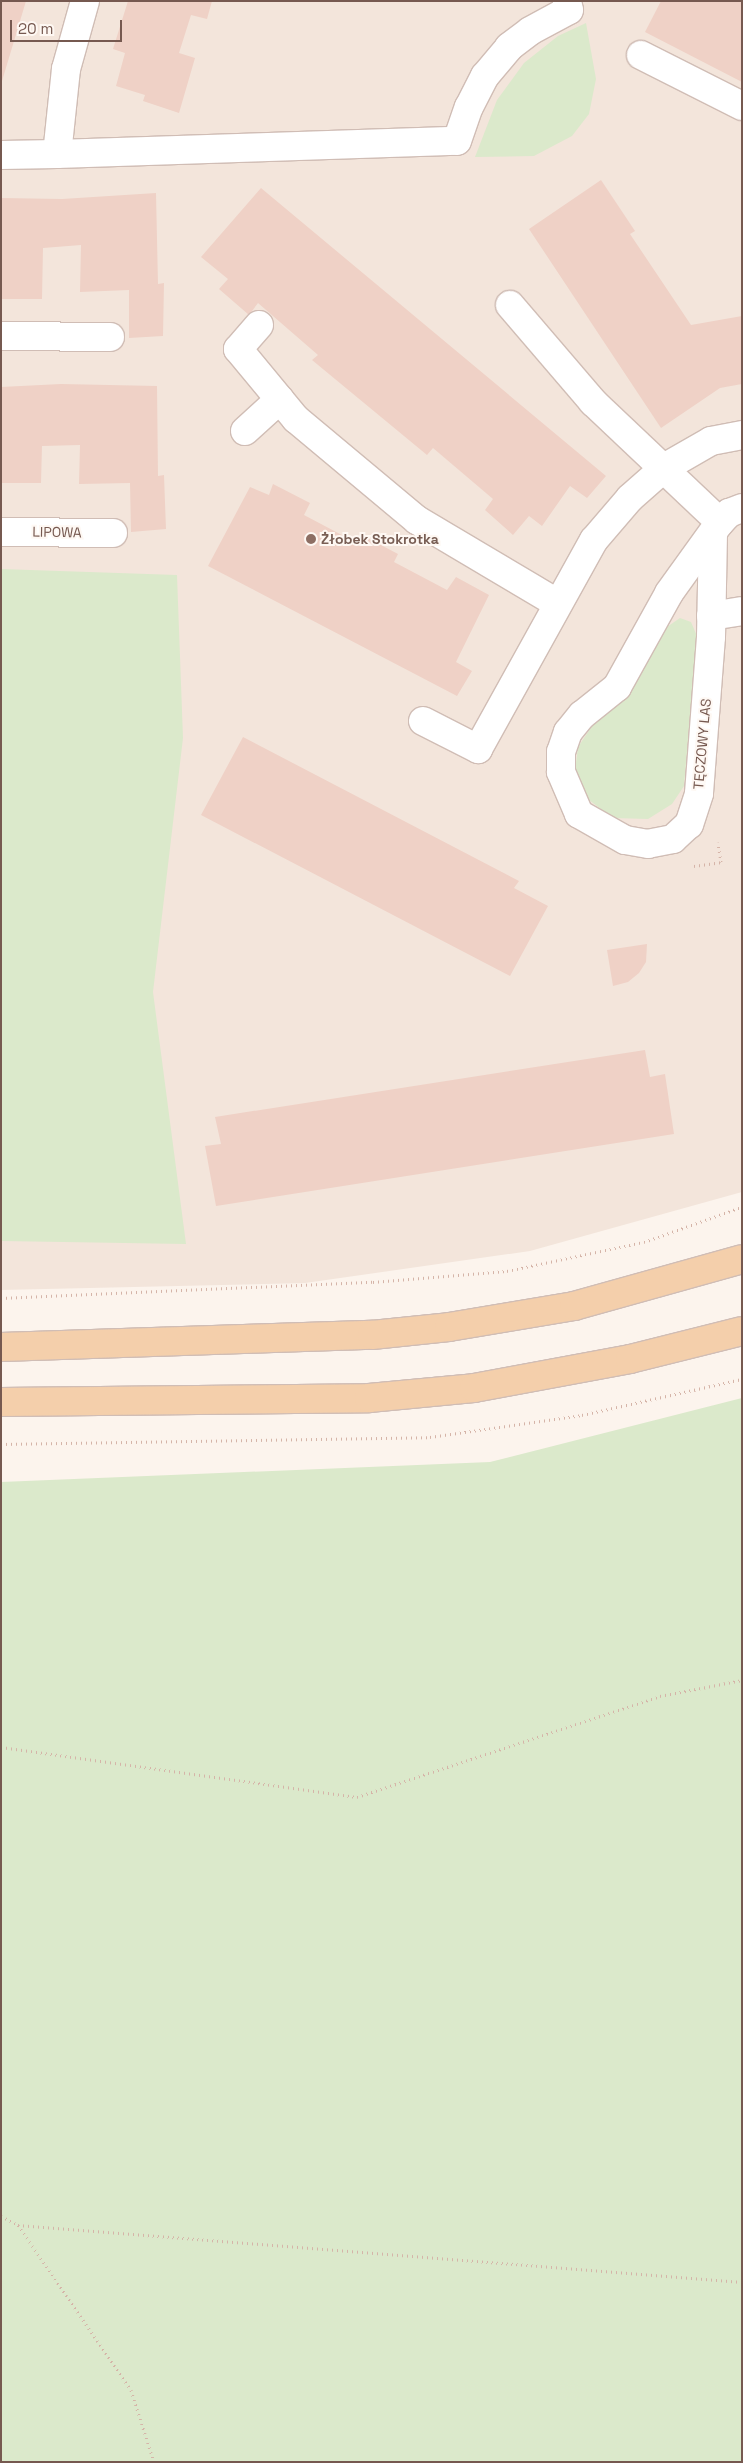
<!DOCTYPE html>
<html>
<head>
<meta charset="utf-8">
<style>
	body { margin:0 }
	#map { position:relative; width:743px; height:2463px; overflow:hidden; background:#fcf4ed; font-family:"Space Grotesk",sans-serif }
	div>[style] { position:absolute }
	.residential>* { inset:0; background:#f3e5db }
	.green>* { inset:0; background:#dbe9cb }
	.building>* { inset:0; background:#efd1c6 }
	.path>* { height:3px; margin-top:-1.5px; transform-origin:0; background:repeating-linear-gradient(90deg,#d5b4a8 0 1px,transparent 0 5px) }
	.roads { filter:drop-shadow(1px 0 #d0bdb5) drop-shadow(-1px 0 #d0bdb5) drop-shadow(0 1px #d0bdb5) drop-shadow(0 -1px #d0bdb5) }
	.minor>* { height:28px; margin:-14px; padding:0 14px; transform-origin:14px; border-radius:14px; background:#fff }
	.major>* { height:28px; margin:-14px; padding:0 14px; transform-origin:14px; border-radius:14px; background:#f4cfab }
	.dots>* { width:14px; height:14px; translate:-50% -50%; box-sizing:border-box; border:2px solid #fef8f3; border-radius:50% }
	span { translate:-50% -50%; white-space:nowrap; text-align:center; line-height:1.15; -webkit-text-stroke:4px #fef8f3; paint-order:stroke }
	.street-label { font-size:14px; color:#765950 }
	.education-label { font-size:14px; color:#785e54; font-weight:700 }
	.left { translate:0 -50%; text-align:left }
	.frame { position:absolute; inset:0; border:2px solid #765950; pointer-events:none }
	.scale { position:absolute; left:10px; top:20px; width:112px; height:22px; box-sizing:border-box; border:2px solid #765950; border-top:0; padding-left:6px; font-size:15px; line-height:18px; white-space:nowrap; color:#765950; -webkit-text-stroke:4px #fef8f3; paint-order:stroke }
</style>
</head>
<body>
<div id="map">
	<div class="residential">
		<div style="clip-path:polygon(1px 1px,742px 1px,742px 1192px,530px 1251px,305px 1283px,1px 1290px)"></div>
	</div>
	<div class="green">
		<div style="clip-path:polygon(586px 23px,596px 79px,589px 114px,572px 136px,534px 156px,475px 157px,497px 100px,524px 63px,558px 36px)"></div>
		<div style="clip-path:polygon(1px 569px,177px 575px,183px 738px,153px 992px,186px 1244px,1px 1241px)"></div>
		<div style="clip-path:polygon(680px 618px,691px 622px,697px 636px,684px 786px,672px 804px,648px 819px,613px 818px,585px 797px,575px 771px,578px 747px,594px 723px,629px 694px,664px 629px)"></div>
		<div style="clip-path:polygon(742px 1398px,742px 2462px,1px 2462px,1px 1482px,490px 1462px)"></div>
	</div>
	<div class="building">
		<div style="clip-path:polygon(1px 1px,26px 1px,2px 81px,1px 81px)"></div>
		<div style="clip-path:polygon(128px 1px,212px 1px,207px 19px,191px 15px,179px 53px,195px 58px,179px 113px,143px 101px,145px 95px,116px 86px,125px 53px,113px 49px)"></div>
		<div style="clip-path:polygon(661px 1px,742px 1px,742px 82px,645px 32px)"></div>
		<div style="clip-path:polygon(601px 180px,635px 231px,630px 234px,691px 325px,742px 316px,742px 384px,720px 388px,661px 428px,529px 229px)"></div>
		<div style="clip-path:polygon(261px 188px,606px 476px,587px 498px,570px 486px,542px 526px,529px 516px,513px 535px,485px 510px,493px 499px,433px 448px,427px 455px,312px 360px,318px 355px,258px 303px,249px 315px,219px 289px,228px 279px,201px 257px)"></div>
		<div style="clip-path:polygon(156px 193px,158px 284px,164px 283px,163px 336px,129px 338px,129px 290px,80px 292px,81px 245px,43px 248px,42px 299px,1px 299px,1px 198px,62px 199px)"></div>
		<div style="clip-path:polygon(61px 384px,157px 386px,158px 476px,164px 475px,166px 529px,131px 532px,130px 483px,79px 484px,80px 445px,42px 446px,41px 483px,1px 483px,1px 387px)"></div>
		<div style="clip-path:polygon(273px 484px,310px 503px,304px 515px,357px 543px,362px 535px,398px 554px,394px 562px,447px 590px,456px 577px,489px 595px,456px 662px,472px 671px,457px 696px,208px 566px,250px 487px,269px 495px)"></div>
		<div style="clip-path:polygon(243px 737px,519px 881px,514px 888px,548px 906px,510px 976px,201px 815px)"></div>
		<div style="clip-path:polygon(647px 944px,646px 962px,639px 973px,628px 982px,613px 986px,607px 950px)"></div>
		<div style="clip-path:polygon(645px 1050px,650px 1077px,665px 1074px,674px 1134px,216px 1206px,205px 1146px,221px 1144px,215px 1117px)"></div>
	</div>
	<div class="path">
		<div style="left:694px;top:866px;width:27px;rotate:-8deg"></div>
		<div style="left:721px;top:862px;width:20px;rotate:-99deg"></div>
		<div style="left:1px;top:1298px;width:372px;rotate:-2.5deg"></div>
		<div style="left:373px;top:1282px;width:134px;rotate:-4.7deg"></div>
		<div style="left:507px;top:1271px;width:140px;rotate:-12deg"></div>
		<div style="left:644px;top:1242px;width:104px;rotate:-19.7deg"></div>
		<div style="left:1px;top:1444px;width:429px;rotate:-0.9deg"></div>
		<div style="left:430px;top:1437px;width:154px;rotate:-8.2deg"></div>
		<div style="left:582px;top:1415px;width:164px;rotate:-12.7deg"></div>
		<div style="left:1px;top:1747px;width:359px;rotate:8deg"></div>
		<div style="left:357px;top:1797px;width:319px;rotate:-18.4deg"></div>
		<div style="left:660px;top:1696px;width:84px;rotate:-11deg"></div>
		<div style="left:1px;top:2216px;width:19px;rotate:28deg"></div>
		<div style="left:18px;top:2225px;width:200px;rotate:55.6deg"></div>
		<div style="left:131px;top:2390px;width:76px;rotate:72.3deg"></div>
		<div style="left:18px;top:2225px;width:726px;rotate:4.5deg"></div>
	</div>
	<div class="roads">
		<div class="minor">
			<div style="left:85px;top:1px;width:71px;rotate:105.6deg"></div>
			<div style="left:66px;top:69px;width:85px;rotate:96deg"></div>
			<div style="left:57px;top:154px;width:400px;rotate:-1.9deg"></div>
			<div style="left:457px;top:141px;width:36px;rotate:-71deg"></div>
			<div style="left:469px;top:107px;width:35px;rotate:-63deg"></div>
			<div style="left:485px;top:76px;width:38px;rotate:-50deg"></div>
			<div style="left:509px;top:47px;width:26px;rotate:-37deg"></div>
			<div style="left:530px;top:31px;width:44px;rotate:-28.3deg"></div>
			<div style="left:569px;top:10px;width:9px;rotate:-103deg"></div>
			<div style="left:641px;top:55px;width:113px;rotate:26.8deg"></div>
			<div style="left:1px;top:155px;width:56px;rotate:-1deg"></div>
			<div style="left:510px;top:305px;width:128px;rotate:49.4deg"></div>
			<div style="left:593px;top:402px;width:175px;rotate:43.4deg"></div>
			<div style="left:259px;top:325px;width:32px;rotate:131deg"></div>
			<div style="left:238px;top:349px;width:91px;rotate:50.4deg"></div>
			<div style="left:296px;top:419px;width:158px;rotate:39.9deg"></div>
			<div style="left:417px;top:520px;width:163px;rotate:30.7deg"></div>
			<div style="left:1px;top:336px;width:109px;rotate:0.5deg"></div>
			<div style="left:245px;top:431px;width:47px;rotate:-42.4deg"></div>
			<div style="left:1px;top:532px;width:112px;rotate:0.5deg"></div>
			<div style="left:713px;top:533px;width:104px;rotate:91.1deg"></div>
			<div style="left:711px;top:637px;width:157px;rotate:94.4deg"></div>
			<div style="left:699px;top:794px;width:32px;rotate:108deg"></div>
			<div style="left:689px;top:824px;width:22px;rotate:137deg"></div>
			<div style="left:673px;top:839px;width:25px;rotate:169deg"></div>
			<div style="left:648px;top:844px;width:23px;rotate:-170deg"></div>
			<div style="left:625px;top:840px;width:53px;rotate:-150.5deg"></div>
			<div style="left:579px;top:814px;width:46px;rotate:-113.2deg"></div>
			<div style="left:561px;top:772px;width:20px;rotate:-90deg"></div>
			<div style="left:561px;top:752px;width:21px;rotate:-71deg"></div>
			<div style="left:568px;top:732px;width:22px;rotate:-51deg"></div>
			<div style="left:582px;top:715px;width:45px;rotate:-38.7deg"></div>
			<div style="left:617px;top:687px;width:107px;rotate:-61deg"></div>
			<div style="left:669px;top:593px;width:87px;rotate:-54.3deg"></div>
			<div style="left:720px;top:522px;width:13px;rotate:-45deg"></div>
			<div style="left:729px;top:513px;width:14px;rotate:-21deg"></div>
			<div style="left:711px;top:616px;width:31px;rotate:-9deg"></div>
			<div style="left:423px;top:721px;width:62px;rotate:27deg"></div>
			<div style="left:478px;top:749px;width:239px;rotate:-61deg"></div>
			<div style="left:594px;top:540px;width:55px;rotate:-49.4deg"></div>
			<div style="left:630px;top:498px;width:45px;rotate:-41.4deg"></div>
			<div style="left:664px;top:468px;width:54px;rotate:-29.9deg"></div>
			<div style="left:711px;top:441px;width:32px;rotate:-11deg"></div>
		</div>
		<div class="major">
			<div style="left:1px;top:1347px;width:371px;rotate:-1.9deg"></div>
			<div style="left:372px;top:1335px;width:77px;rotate:-5.9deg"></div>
			<div style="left:449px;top:1327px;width:127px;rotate:-9.5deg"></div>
			<div style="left:574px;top:1306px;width:174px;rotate:-15.6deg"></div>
			<div style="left:1px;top:1402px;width:368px;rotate:-0.6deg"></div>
			<div style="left:369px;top:1398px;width:105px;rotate:-5.4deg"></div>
			<div style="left:474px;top:1388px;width:159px;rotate:-10.5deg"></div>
			<div style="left:630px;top:1359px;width:115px;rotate:-14deg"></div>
		</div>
	</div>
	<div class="dots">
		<div style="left:311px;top:539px;background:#8d6e63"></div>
	</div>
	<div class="street-label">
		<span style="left:57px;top:532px;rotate:1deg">LIPOWA</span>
		<span style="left:702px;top:744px;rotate:-85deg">TĘCZOWY LAS</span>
	</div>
	<div class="education-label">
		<span class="left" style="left:321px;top:539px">Żłobek Stokrotka</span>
	</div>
	<div class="frame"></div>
	<div class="scale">20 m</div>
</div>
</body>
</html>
